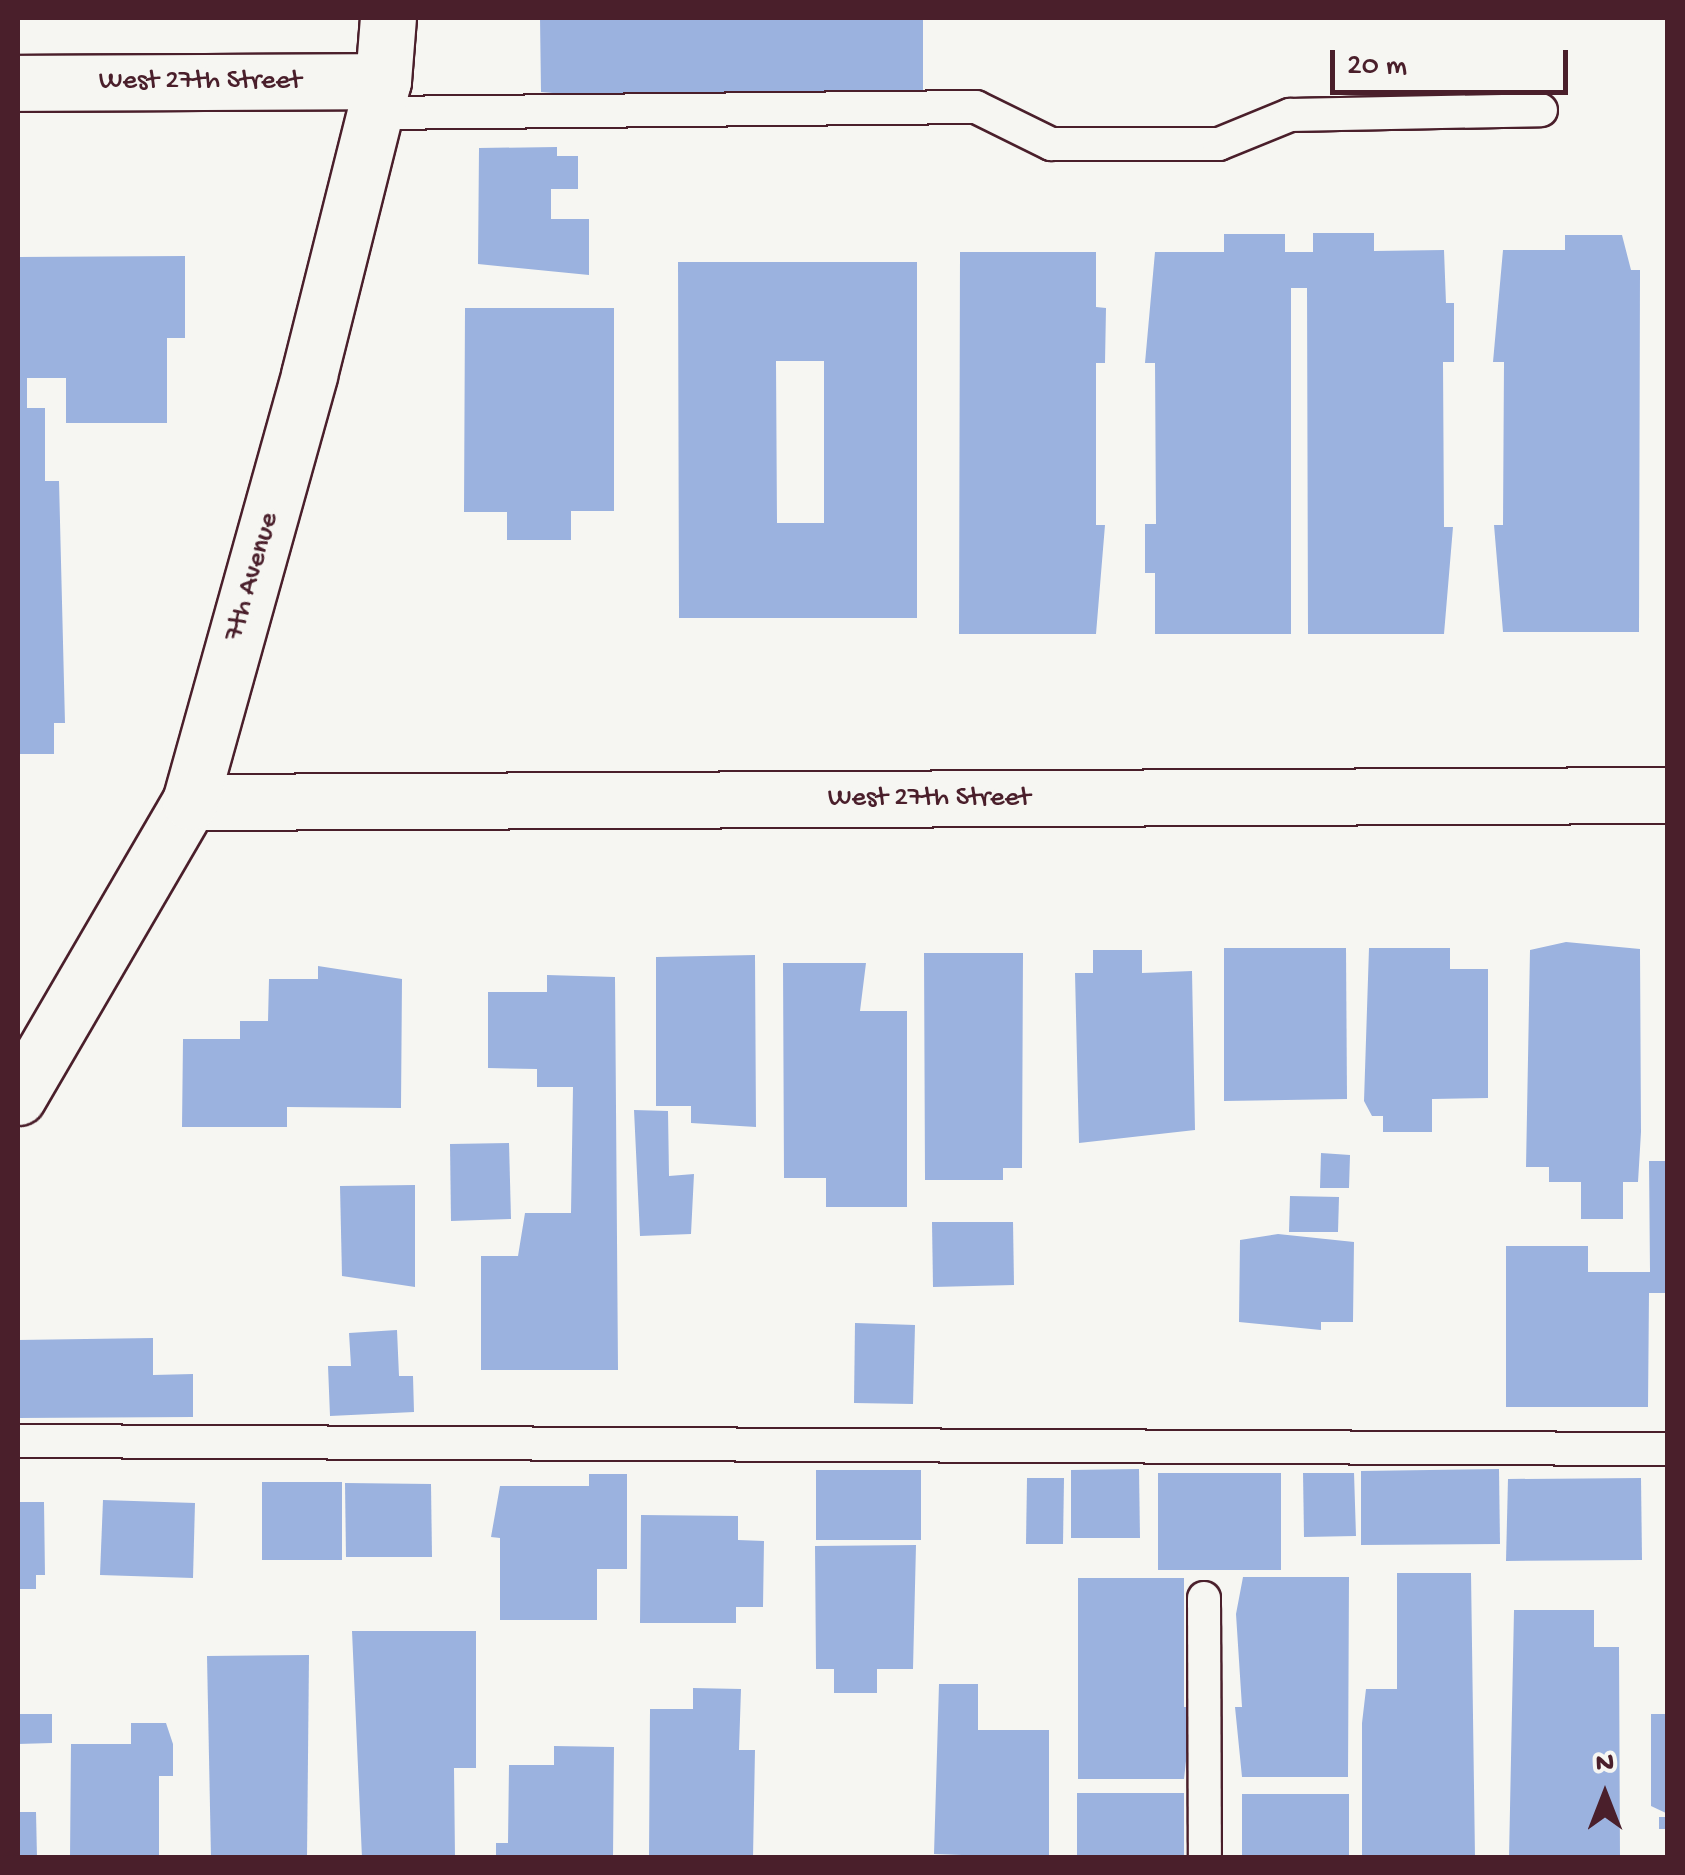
<!DOCTYPE html>
<html>
<head>
<meta charset="utf-8">
<style>
	body { margin:0 }
	#map { position:relative; width:1685px; height:1875px; overflow:hidden; background:#f6f6f2; font-family:"Gochi Hand",sans-serif }
	div>[style] { position:absolute }
	.building>* { inset:0; background:#9bb2df }
	.roads { filter:drop-shadow(2px 0 #4a1f2b) drop-shadow(-2px 0 #4a1f2b) drop-shadow(0 2px #4a1f2b) drop-shadow(0 -2px #4a1f2b) }
	.lane>* { height:32px; margin:-16px; padding:0 16px; transform-origin:16px; border-radius:16px; background:#f6f6f2 }
	.street>* { height:55px; margin:-27.5px; padding:0 27.5px; transform-origin:27.5px; border-radius:27.5px; background:#f6f6f2 }
	.secondary>* { height:55px; margin:-27.5px; padding:0 27.5px; transform-origin:27.5px; border-radius:27.5px; background:#f6f6f2 }
	span { translate:-50% -50%; white-space:nowrap; text-align:center; line-height:1.15; -webkit-text-stroke:9px #f6f6f2; paint-order:stroke }
	.street-label { font-size:28px; color:#4a1f2b }
	.frame { position:absolute; inset:0; border:20px solid #4a1f2b; pointer-events:none }
	.north { position:absolute; left:1555px; top:1745px; width:100px; height:100px; -webkit-text-stroke:8px #f6f6f2; paint-order:stroke; rotate:0deg; font-size:28px; font-weight:700; line-height:40px; text-align:center; color:#4a1f2b }
	.north::after { content:''; display:block; margin:auto; width:35px; height:45px; background:#4a1f2b; clip-path:polygon(50% 0,100% 100%,50% 72%,0 100%) }
	.scale { position:absolute; left:1330px; top:50px; width:238px; height:45px; box-sizing:border-box; border:5px solid #4a1f2b; border-top:0; padding-left:12px; font-size:30px; line-height:35px; white-space:nowrap; color:#4a1f2b; -webkit-text-stroke:8px #f6f6f2; paint-order:stroke }
</style>
</head>
<body>
<div id="map">
	<div class="building">
		<div style="clip-path:polygon(540px 18px,923px 18px,923px 90px,814px 101px,814px 92px,648px 92px,648px 101px,541px 92px)"></div>
		<div style="clip-path:polygon(557px 147px,557px 156px,578px 156px,578px 189px,551px 189px,551px 219px,589px 219px,589px 275px,478px 264px,479px 148px)"></div>
		<div style="clip-path:polygon(1313px 233px,1374px 233px,1374px 251px,1444px 250px,1446px 303px,1454px 303px,1454px 362px,1443px 362px,1444px 527px,1453px 527px,1444px 634px,1308px 634px,1307px 288px,1291px 288px,1291px 634px,1155px 634px,1155px 573px,1145px 573px,1145px 524px,1156px 524px,1155px 363px,1145px 363px,1155px 252px,1224px 252px,1224px 234px,1285px 234px,1285px 252px,1313px 252px)"></div>
		<div style="clip-path:polygon(1565px 235px,1622px 235px,1631px 270px,1640px 270px,1639px 632px,1503px 632px,1494px 525px,1503px 525px,1504px 362px,1493px 362px,1503px 250px,1565px 250px)"></div>
		<div style="clip-path:polygon(960px 252px,1096px 252px,1096px 307px,1106px 308px,1105px 363px,1096px 363px,1096px 525px,1105px 525px,1096px 634px,959px 634px)"></div>
		<div style="clip-path:polygon(185px 256px,185px 338px,167px 338px,167px 423px,66px 423px,66px 378px,27px 378px,27px 408px,45px 408px,45px 481px,59px 481px,65px 723px,54px 723px,54px 754px,18px 754px,18px 257px)"></div>
		<div style="clip-path:polygon(evenodd,678px 262px,917px 262px,917px 618px,679px 618px,678px 262px,776px 361px,824px 361px,824px 523px,777px 523px,776px 361px)"></div>
		<div style="clip-path:polygon(465px 308px,614px 308px,614px 511px,571px 511px,571px 540px,507px 540px,507px 512px,464px 512px)"></div>
		<div style="clip-path:polygon(1566px 942px,1640px 949px,1641px 1132px,1638px 1182px,1623px 1182px,1623px 1219px,1581px 1219px,1581px 1182px,1549px 1182px,1549px 1167px,1526px 1167px,1530px 950px)"></div>
		<div style="clip-path:polygon(1224px 948px,1346px 948px,1347px 1099px,1224px 1101px)"></div>
		<div style="clip-path:polygon(1369px 948px,1450px 948px,1450px 969px,1488px 969px,1488px 1098px,1432px 1099px,1432px 1132px,1383px 1132px,1383px 1116px,1372px 1116px,1364px 1101px)"></div>
		<div style="clip-path:polygon(1093px 950px,1142px 950px,1142px 973px,1192px 971px,1195px 1130px,1079px 1143px,1075px 973px,1093px 973px)"></div>
		<div style="clip-path:polygon(924px 953px,1023px 953px,1022px 1168px,1003px 1168px,1003px 1180px,925px 1180px)"></div>
		<div style="clip-path:polygon(755px 955px,756px 1127px,691px 1123px,691px 1106px,656px 1106px,656px 957px)"></div>
		<div style="clip-path:polygon(783px 963px,866px 963px,860px 1011px,907px 1011px,907px 1207px,826px 1207px,826px 1178px,784px 1178px)"></div>
		<div style="clip-path:polygon(318px 966px,402px 979px,401px 1108px,287px 1107px,287px 1127px,182px 1127px,183px 1039px,240px 1039px,240px 1021px,268px 1021px,269px 979px,318px 979px)"></div>
		<div style="clip-path:polygon(547px 975px,615px 977px,618px 1370px,481px 1370px,481px 1256px,518px 1256px,525px 1213px,571px 1213px,573px 1087px,537px 1087px,537px 1069px,488px 1068px,488px 992px,547px 992px)"></div>
		<div style="clip-path:polygon(634px 1110px,668px 1111px,669px 1176px,694px 1174px,691px 1234px,640px 1236px)"></div>
		<div style="clip-path:polygon(509px 1143px,511px 1219px,451px 1221px,450px 1144px)"></div>
		<div style="clip-path:polygon(1321px 1153px,1350px 1155px,1349px 1188px,1320px 1188px)"></div>
		<div style="clip-path:polygon(1649px 1161px,1668px 1161px,1668px 1293px,1649px 1293px,1648px 1407px,1506px 1407px,1506px 1246px,1588px 1246px,1588px 1272px,1650px 1272px)"></div>
		<div style="clip-path:polygon(415px 1185px,415px 1287px,342px 1276px,340px 1186px)"></div>
		<div style="clip-path:polygon(1290px 1196px,1339px 1197px,1338px 1232px,1289px 1232px)"></div>
		<div style="clip-path:polygon(932px 1222px,1013px 1222px,1014px 1285px,933px 1287px)"></div>
		<div style="clip-path:polygon(1278px 1234px,1354px 1242px,1353px 1322px,1321px 1322px,1321px 1330px,1239px 1322px,1240px 1240px)"></div>
		<div style="clip-path:polygon(855px 1323px,915px 1325px,913px 1404px,854px 1403px)"></div>
		<div style="clip-path:polygon(397px 1330px,399px 1376px,413px 1376px,414px 1412px,330px 1416px,328px 1366px,351px 1366px,349px 1333px)"></div>
		<div style="clip-path:polygon(153px 1338px,153px 1375px,193px 1374px,193px 1417px,18px 1418px,18px 1340px)"></div>
		<div style="clip-path:polygon(1139px 1469px,1140px 1538px,1071px 1538px,1071px 1470px)"></div>
		<div style="clip-path:polygon(1499px 1469px,1500px 1544px,1361px 1545px,1361px 1471px)"></div>
		<div style="clip-path:polygon(816px 1470px,921px 1470px,921px 1540px,816px 1540px)"></div>
		<div style="clip-path:polygon(1158px 1473px,1281px 1473px,1281px 1570px,1158px 1570px)"></div>
		<div style="clip-path:polygon(1303px 1473px,1354px 1473px,1356px 1536px,1304px 1537px)"></div>
		<div style="clip-path:polygon(589px 1474px,627px 1474px,627px 1569px,597px 1569px,597px 1620px,500px 1620px,500px 1538px,491px 1537px,500px 1486px,589px 1486px)"></div>
		<div style="clip-path:polygon(1027px 1478px,1064px 1478px,1063px 1544px,1026px 1544px)"></div>
		<div style="clip-path:polygon(1641px 1478px,1642px 1560px,1506px 1561px,1508px 1479px)"></div>
		<div style="clip-path:polygon(262px 1482px,342px 1482px,342px 1560px,262px 1560px)"></div>
		<div style="clip-path:polygon(345px 1483px,431px 1484px,432px 1557px,346px 1557px)"></div>
		<div style="clip-path:polygon(103px 1500px,195px 1503px,193px 1578px,100px 1575px)"></div>
		<div style="clip-path:polygon(18px 1502px,44px 1502px,45px 1575px,36px 1575px,36px 1589px,18px 1589px)"></div>
		<div style="clip-path:polygon(641px 1515px,738px 1516px,738px 1540px,764px 1541px,763px 1607px,736px 1607px,736px 1623px,640px 1623px)"></div>
		<div style="clip-path:polygon(916px 1545px,913px 1669px,877px 1669px,877px 1693px,834px 1693px,834px 1669px,816px 1669px,815px 1546px)"></div>
		<div style="clip-path:polygon(1397px 1573px,1471px 1573px,1475px 1858px,1362px 1858px,1362px 1723px,1366px 1689px,1397px 1689px)"></div>
		<div style="clip-path:polygon(1243px 1577px,1349px 1577px,1348px 1777px,1242px 1777px,1235px 1707px,1242px 1707px,1236px 1614px)"></div>
		<div style="clip-path:polygon(1078px 1578px,1184px 1578px,1184px 1707px,1192px 1707px,1184px 1779px,1078px 1779px)"></div>
		<div style="clip-path:polygon(1514px 1610px,1594px 1610px,1594px 1647px,1619px 1647px,1620px 1858px,1509px 1858px)"></div>
		<div style="clip-path:polygon(352px 1631px,476px 1631px,476px 1768px,454px 1768px,455px 1858px,362px 1858px)"></div>
		<div style="clip-path:polygon(309px 1655px,307px 1858px,211px 1858px,207px 1656px)"></div>
		<div style="clip-path:polygon(939px 1684px,978px 1684px,978px 1730px,1049px 1730px,1049px 1858px,934px 1854px)"></div>
		<div style="clip-path:polygon(693px 1688px,741px 1689px,739px 1750px,755px 1750px,753px 1858px,649px 1858px,650px 1709px,693px 1709px)"></div>
		<div style="clip-path:polygon(18px 1714px,52px 1714px,52px 1743px,18px 1744px)"></div>
		<div style="clip-path:polygon(1651px 1714px,1668px 1714px,1668px 1814px,1651px 1806px)"></div>
		<div style="clip-path:polygon(131px 1723px,166px 1723px,173px 1744px,173px 1776px,159px 1776px,159px 1858px,70px 1858px,71px 1744px,131px 1744px)"></div>
		<div style="clip-path:polygon(554px 1746px,614px 1747px,613px 1858px,496px 1858px,496px 1843px,508px 1843px,509px 1765px,554px 1765px)"></div>
		<div style="clip-path:polygon(1077px 1793px,1184px 1793px,1184px 1858px,1077px 1858px)"></div>
		<div style="clip-path:polygon(1242px 1794px,1349px 1794px,1349px 1858px,1242px 1858px)"></div>
		<div style="clip-path:polygon(18px 1812px,36px 1812px,37px 1858px,18px 1858px)"></div>
		<div style="clip-path:polygon(1659px 1817px,1668px 1817px,1668px 1829px,1659px 1829px)"></div>
	</div>
	<div class="roads">
		<div class="lane">
			<div style="left:375px;top:113px;width:601px;rotate:-0.57deg"></div>
			<div style="left:976px;top:107px;width:84px;rotate:26.3deg"></div>
			<div style="left:1051px;top:144px;width:168px"></div>
			<div style="left:1219px;top:144px;width:77px;rotate:-22.2deg"></div>
			<div style="left:1290px;top:115px;width:251px;rotate:-1.1deg"></div>
			<div style="left:18px;top:1441px;width:1650px;rotate:0.28deg"></div>
			<div style="left:1204px;top:1598px;width:260px;rotate:89.8deg"></div>
		</div>
		<div class="street">
			<div style="left:18px;top:83px;width:365px;rotate:-0.3deg"></div>
			<div style="left:190px;top:802px;width:1478px;rotate:-0.27deg"></div>
		</div>
		<div class="secondary">
			<div style="left:18px;top:1097px;width:341px;rotate:-59.8deg"></div>
			<div style="left:190px;top:802px;width:443px;rotate:-74.4deg"></div>
			<div style="left:309px;top:375px;width:303px;rotate:-75.9deg"></div>
			<div style="left:383px;top:81px;width:63px;rotate:-85.5deg"></div>
		</div>
	</div>
	<div class="street-label">
		<span style="left:200px;top:82px">West 27th Street</span>
		<span style="left:253px;top:577px;rotate:-74deg">7th Avenue</span>
		<span style="left:929px;top:799px">West 27th Street</span>
	</div>
	<div class="frame"></div>
	<div class="north">N</div>
	<div class="scale">20 m</div>
</div>
</body>
</html>
